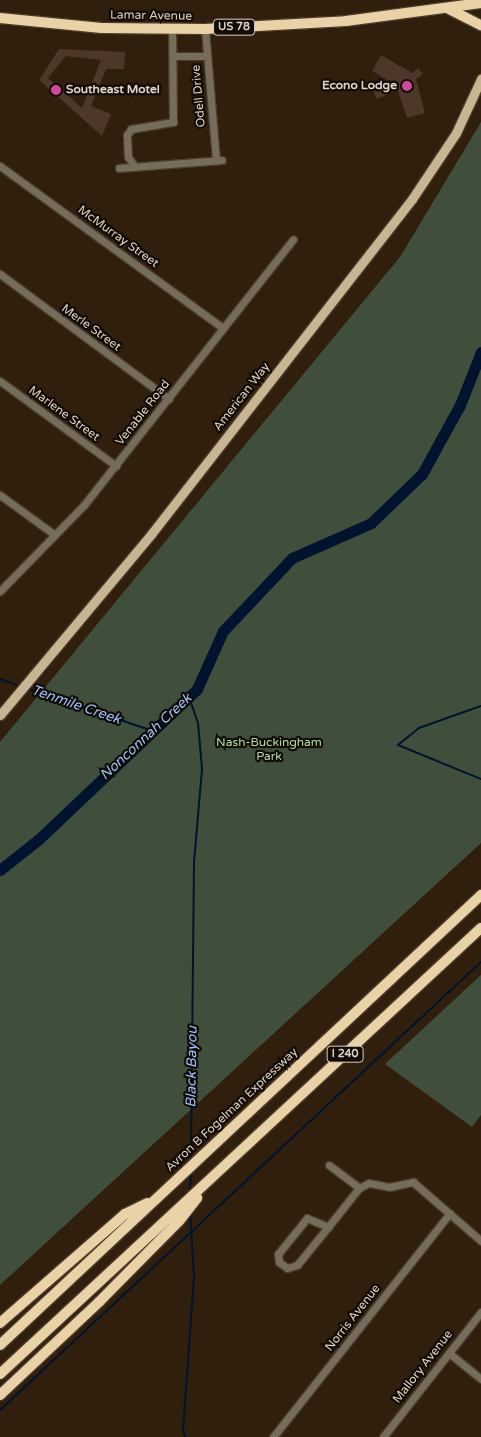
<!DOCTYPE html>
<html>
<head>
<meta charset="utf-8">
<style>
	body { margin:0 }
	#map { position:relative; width:481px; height:1437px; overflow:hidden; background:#311f0e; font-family:"Varela Round",sans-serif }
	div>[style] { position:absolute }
	.green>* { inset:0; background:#3f4f3b }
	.stream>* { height:2px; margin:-1px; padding:0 1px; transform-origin:1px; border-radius:1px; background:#00132f }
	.river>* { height:11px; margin:-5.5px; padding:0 5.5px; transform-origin:5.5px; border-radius:5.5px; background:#00132f }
	.building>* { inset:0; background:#4d3728 }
	.roads { filter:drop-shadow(1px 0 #4d3c2c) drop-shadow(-1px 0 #4d3c2c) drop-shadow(0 1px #4d3c2c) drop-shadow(0 -1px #4d3c2c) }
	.minor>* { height:7px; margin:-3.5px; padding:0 3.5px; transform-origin:3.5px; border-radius:3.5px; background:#756c5b }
	.major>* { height:9px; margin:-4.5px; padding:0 4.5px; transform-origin:4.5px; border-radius:4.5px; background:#c8b591 }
	.highway>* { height:10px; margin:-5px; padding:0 5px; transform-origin:5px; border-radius:5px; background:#e9d2a6 }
	.dots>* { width:14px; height:14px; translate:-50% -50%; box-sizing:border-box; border:2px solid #130b05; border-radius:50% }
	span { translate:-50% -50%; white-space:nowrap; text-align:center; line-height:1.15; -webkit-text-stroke:4.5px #130b05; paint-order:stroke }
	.shield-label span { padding:1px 4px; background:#130b05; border:1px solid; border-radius:4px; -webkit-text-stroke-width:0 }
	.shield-label { font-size:11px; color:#dfd3c8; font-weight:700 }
	.street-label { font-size:12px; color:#dfd3c8 }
	.poi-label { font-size:12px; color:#dfd3c8; font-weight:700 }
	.right { translate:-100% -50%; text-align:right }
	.left { translate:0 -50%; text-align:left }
	.park-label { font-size:12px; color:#b0dfa4 }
	.water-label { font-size:14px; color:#97c2fb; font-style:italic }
</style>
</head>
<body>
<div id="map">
	<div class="green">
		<div style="clip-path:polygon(481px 122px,481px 843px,0 1285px,0 742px,400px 257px)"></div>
		<div style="clip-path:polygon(481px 975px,481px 1115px,472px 1127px,385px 1064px)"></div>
	</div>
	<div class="stream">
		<div style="left:0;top:679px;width:20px;rotate:20deg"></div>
		<div style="left:26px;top:688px;width:134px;rotate:18.7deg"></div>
		<div style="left:189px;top:697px;width:28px;rotate:71deg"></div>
		<div style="left:198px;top:723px;width:46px;rotate:85deg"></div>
		<div style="left:202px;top:769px;width:94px;rotate:94.9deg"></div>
		<div style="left:194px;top:863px;width:298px;rotate:90.6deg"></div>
		<div style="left:481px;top:706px;width:66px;rotate:160.5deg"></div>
		<div style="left:419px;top:728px;width:27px;rotate:141deg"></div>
		<div style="left:398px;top:745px;width:90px;rotate:22.3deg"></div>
		<div style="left:190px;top:1191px;width:18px;rotate:-87deg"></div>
		<div style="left:0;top:1410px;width:657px;rotate:-42.97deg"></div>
		<div style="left:186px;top:1437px;width:7px;rotate:-117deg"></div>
		<div style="left:183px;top:1431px;width:155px;rotate:-85.9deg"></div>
		<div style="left:194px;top:1276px;width:63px;rotate:-93.6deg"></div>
	</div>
	<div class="river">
		<div style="left:0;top:870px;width:50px;rotate:-38.5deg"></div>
		<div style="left:39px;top:839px;width:218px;rotate:-43.5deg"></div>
		<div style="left:197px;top:689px;width:64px;rotate:-65.9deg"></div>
		<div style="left:223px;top:631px;width:100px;rotate:-46.6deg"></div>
		<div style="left:292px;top:558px;width:86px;rotate:-23.9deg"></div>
		<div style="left:371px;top:523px;width:71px;rotate:-43.9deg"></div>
		<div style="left:422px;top:474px;width:79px;rotate:-61.2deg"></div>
		<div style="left:460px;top:405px;width:57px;rotate:-68.4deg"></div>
	</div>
	<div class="building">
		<div style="clip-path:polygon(evenodd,59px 49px,125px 52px,124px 69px,106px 69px,91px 106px,111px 114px,102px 136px,39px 80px,59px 49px,66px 56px,101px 60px,82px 108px,48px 78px,66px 56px)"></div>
		<div style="clip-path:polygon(381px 55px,412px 73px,418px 68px,423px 74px,416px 79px,425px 113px,407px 118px,397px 88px,387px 89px,389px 94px,377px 99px,371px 86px,387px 80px,372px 71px)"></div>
	</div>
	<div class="roads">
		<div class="minor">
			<div style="left:205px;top:29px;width:131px;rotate:85.2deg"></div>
			<div style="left:173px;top:56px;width:34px"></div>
			<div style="left:0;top:166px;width:274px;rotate:36deg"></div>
			<div style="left:135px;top:167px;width:12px;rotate:-125deg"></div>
			<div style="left:128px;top:157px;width:22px;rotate:-93deg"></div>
			<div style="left:127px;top:135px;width:7px;rotate:-56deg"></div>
			<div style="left:131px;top:129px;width:43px;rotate:-9.5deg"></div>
			<div style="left:173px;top:122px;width:93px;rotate:-90.6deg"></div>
			<div style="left:119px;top:168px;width:103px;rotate:-4.4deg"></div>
			<div style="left:0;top:274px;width:210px;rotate:36.5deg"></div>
			<div style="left:0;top:381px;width:144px;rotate:36.2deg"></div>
			<div style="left:0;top:495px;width:68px;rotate:36deg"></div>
			<div style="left:0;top:591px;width:120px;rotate:-45.7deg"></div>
			<div style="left:84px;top:505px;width:338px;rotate:-51.8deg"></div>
			<div style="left:329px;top:1165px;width:38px;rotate:37deg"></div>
			<div style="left:359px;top:1188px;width:11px;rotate:-27deg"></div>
			<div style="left:369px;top:1183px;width:20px;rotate:11deg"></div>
			<div style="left:389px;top:1187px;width:25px;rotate:-12deg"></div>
			<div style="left:413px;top:1182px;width:90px;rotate:40.9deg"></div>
			<div style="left:307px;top:1218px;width:23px;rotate:23deg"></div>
			<div style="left:328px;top:1227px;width:49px;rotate:129.2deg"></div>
			<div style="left:297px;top:1265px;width:10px;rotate:163deg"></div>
			<div style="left:287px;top:1268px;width:10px;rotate:-143deg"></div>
			<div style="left:279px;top:1262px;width:8px;rotate:-97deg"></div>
			<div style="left:278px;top:1254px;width:46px;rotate:-51.1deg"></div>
			<div style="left:328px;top:1227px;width:50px;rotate:-51.5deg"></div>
			<div style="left:449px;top:1353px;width:41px;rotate:39.1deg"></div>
			<div style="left:273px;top:1437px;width:285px;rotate:-51.7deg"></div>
			<div style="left:383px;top:1437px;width:159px;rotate:-51.9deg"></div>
		</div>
		<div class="major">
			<div style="left:0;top:715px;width:237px;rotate:-50.1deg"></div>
			<div style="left:152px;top:533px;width:423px;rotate:-52.1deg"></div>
			<div style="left:412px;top:199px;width:79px;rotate:-56.3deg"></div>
			<div style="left:456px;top:133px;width:60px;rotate:-65.2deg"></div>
		</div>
		<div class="highway">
			<div style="left:449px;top:9px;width:36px;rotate:27deg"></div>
			<div style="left:0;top:18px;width:102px;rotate:5.6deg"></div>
			<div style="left:102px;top:28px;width:103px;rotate:0.6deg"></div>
			<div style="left:205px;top:29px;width:141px;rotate:-3.2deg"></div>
			<div style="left:346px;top:21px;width:136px;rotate:-7.6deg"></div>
			<div style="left:0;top:1323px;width:166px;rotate:-41.1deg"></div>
			<div style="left:125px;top:1214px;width:25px;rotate:-26deg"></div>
			<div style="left:0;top:1345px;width:659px;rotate:-43.09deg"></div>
			<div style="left:0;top:1374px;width:656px;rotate:-42.84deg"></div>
			<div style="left:0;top:1395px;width:136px;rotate:-43.2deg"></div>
			<div style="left:99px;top:1302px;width:115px;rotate:-45.4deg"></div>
			<div style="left:180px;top:1220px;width:28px;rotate:-52deg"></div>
		</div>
	</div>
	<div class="dots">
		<div style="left:407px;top:86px;background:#d1479c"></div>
		<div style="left:56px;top:90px;background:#d1479c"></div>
	</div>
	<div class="shield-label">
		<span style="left:234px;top:27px">US 78</span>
		<span style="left:345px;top:1054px">I 240</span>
	</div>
	<div class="street-label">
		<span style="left:151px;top:16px;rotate:1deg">Lamar Avenue</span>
		<span style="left:199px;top:96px;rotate:-95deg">Odell Drive</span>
		<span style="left:118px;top:237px;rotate:36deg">McMurray Street</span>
		<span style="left:91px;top:328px;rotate:36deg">Merle Street</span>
		<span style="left:242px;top:397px;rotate:-52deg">American Way</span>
		<span style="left:143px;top:413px;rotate:-52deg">Venable Road</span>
		<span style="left:64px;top:414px;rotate:36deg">Marlene Street</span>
		<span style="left:232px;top:1110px;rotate:-43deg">Avron B Fogelman Expressway</span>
		<span style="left:353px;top:1318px;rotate:-52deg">Norris Avenue</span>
		<span style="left:423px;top:1367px;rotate:-52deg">Mallory Avenue</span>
	</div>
	<div class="poi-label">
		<span class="right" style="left:397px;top:86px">Econo Lodge</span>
		<span class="left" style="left:66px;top:90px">Southeast Motel</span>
	</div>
	<div class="park-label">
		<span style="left:269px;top:750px">Nash-Buckingham<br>Park</span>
	</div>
	<div class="water-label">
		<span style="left:76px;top:705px;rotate:19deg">Tenmile Creek</span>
		<span style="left:146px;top:737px;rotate:-43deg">Nonconnah Creek</span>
		<span style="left:192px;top:1067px;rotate:-89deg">Black Bayou</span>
	</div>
</div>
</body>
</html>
